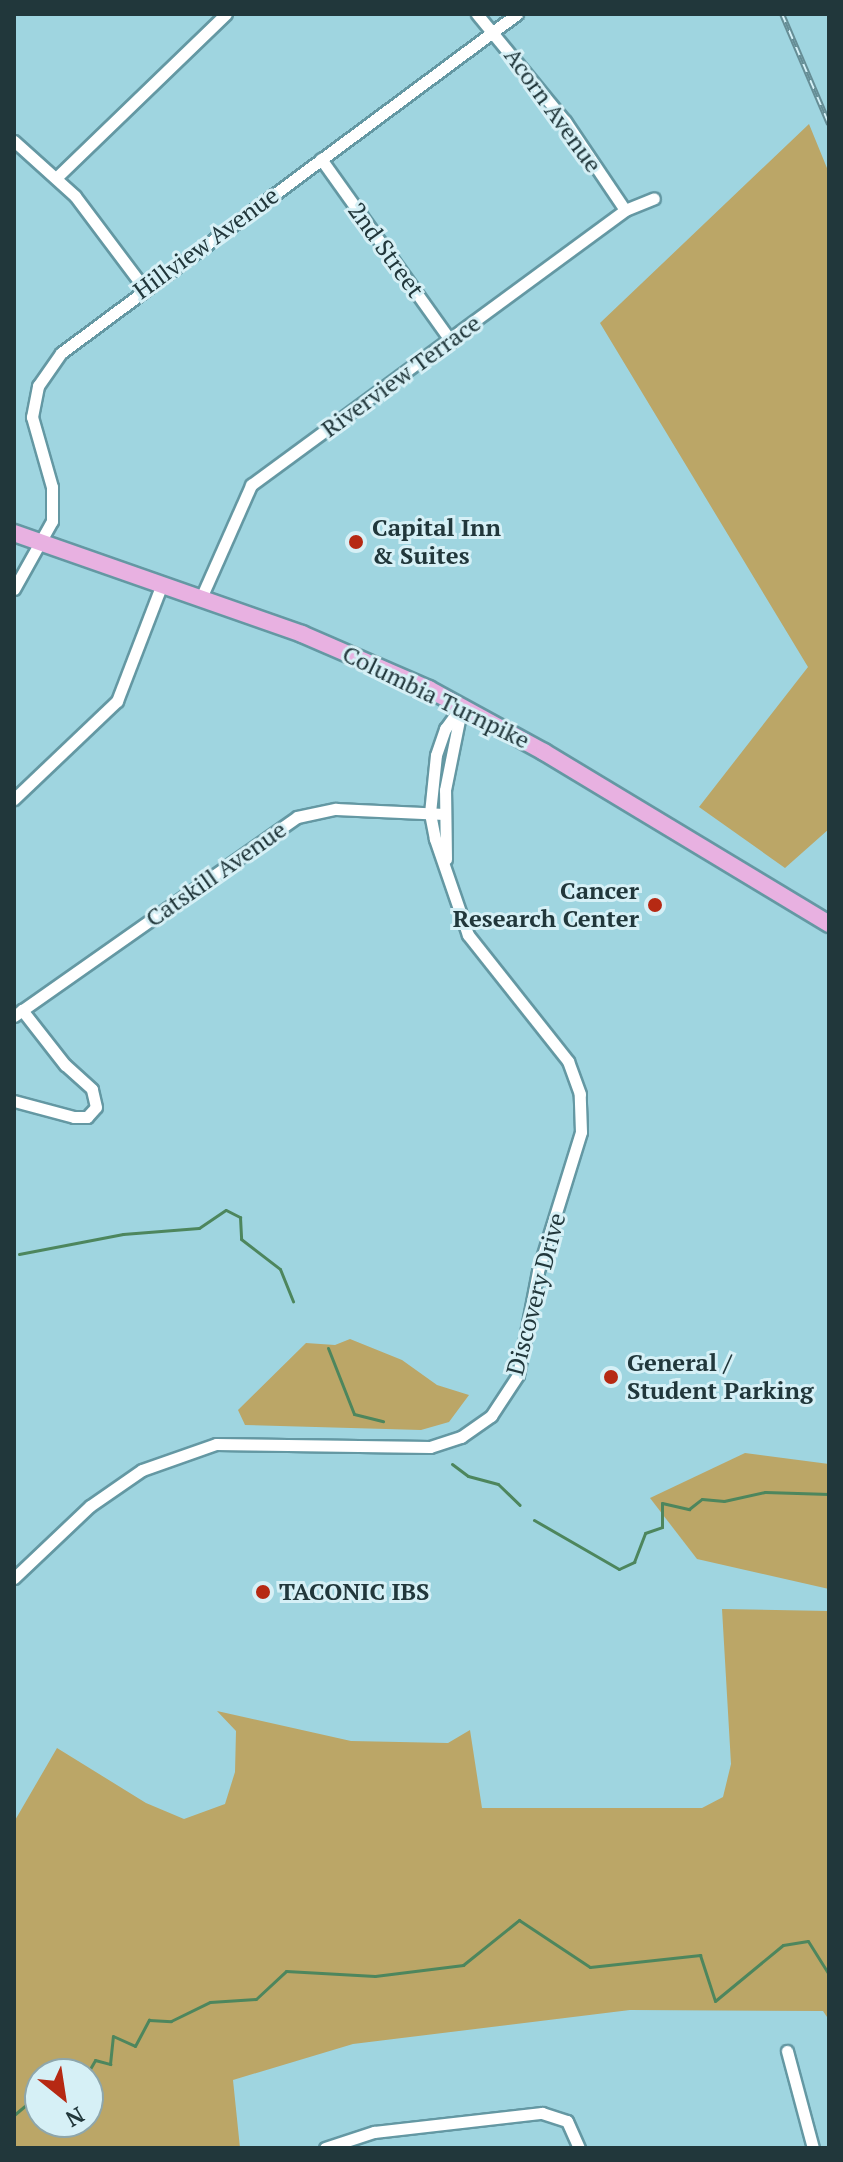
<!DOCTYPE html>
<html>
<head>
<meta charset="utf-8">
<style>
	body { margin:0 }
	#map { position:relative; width:843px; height:2162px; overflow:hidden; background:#9fd5e0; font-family:"PT Serif",serif }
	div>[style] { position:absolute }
	.green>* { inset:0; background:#bba667 }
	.stream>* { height:3px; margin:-1.5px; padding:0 1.5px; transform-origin:1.5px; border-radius:1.5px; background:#4d865d }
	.roads { filter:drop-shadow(2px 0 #6498a3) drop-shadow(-2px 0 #6498a3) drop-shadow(0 2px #6498a3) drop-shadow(0 -2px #6498a3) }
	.street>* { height:11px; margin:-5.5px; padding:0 5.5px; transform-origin:5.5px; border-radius:5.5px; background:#fff }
	.primary>* { height:16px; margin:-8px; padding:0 8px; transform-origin:8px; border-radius:8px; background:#e8b1e1 }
	.rail>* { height:6px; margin-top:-3px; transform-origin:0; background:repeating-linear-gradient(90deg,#d6f0f6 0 9px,#668d95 0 18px); box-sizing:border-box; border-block:2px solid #668d95 }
	.dots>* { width:22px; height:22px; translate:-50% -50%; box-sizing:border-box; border:4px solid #d6f0f6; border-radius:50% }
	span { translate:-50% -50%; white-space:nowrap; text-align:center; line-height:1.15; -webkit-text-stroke:6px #d6f0f6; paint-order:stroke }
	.street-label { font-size:24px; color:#21373b }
	.poi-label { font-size:24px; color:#21373b; font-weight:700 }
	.left { translate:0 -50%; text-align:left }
	.right { translate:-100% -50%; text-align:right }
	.frame { position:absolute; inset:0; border:16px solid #21373b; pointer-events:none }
	.north { position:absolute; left:24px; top:2058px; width:80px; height:80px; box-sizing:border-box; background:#d6f0f6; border:2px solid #8ea6ab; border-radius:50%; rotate:150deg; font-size:22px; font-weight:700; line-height:32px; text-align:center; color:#21373b }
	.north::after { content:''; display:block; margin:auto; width:28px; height:36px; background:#b62913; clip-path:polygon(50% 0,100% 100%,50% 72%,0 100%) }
</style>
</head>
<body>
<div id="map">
	<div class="green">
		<div style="clip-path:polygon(809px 124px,829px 173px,829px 829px,785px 868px,699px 807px,808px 667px,600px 323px)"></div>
		<div style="clip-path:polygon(350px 1339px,402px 1360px,437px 1385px,469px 1395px,449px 1422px,421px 1430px,245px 1425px,238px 1410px,306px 1343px,335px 1345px)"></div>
		<div style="clip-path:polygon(745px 1453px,829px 1464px,829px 1589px,697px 1559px,650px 1498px)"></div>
		<div style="clip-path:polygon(evenodd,722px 1609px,829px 1611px,829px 2020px,823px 2011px,630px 2010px,353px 2044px,233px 2080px,240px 2148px,14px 2148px,14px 1822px,57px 1748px,146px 1803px,184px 1819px,225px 1804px,235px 1772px,236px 1731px,217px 1711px,351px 1741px,448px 1743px,470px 1730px,482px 1808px,702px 1808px,723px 1797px,731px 1764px,722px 1609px,40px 2074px,88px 2074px,88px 2122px,40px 2122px,40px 2074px)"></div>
	</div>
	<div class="stream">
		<div style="left:19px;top:1254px;width:106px;rotate:-10.9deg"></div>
		<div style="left:123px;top:1234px;width:76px;rotate:-4.5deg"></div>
		<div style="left:199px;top:1228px;width:32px;rotate:-34deg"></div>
		<div style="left:226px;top:1210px;width:16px;rotate:27deg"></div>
		<div style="left:240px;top:1217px;width:22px;rotate:87deg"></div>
		<div style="left:241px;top:1239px;width:49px;rotate:37.6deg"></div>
		<div style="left:280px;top:1269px;width:35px;rotate:68deg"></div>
		<div style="left:328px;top:1348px;width:71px;rotate:68.5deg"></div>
		<div style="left:354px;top:1414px;width:30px;rotate:14deg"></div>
		<div style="left:452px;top:1464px;width:20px;rotate:37deg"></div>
		<div style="left:468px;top:1476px;width:31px;rotate:15deg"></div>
		<div style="left:498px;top:1484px;width:30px;rotate:44deg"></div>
		<div style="left:534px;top:1520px;width:98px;rotate:30deg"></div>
		<div style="left:619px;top:1569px;width:17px;rotate:-25deg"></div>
		<div style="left:634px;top:1562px;width:31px;rotate:-69deg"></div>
		<div style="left:645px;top:1533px;width:18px;rotate:-19deg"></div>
		<div style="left:662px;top:1527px;width:24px;rotate:-90deg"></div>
		<div style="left:662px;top:1503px;width:28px;rotate:13deg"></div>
		<div style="left:689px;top:1509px;width:16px;rotate:-38deg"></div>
		<div style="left:702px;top:1499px;width:22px;rotate:5deg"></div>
		<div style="left:724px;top:1501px;width:42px;rotate:-12.4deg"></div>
		<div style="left:765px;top:1492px;width:64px;rotate:1.8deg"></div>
		<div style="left:87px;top:2074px;width:16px;rotate:-60deg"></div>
		<div style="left:95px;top:2060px;width:16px;rotate:15deg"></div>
		<div style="left:110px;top:2064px;width:28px;rotate:-84deg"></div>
		<div style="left:113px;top:2036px;width:24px;rotate:24deg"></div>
		<div style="left:135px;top:2046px;width:30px;rotate:-62deg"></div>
		<div style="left:149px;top:2020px;width:22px;rotate:3deg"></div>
		<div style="left:171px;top:2021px;width:43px;rotate:-26deg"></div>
		<div style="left:210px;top:2002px;width:46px;rotate:-3.7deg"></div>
		<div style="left:256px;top:1999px;width:41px;rotate:-43deg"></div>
		<div style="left:286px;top:1971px;width:89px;rotate:3.2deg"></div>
		<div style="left:375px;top:1976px;width:89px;rotate:-7.1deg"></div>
		<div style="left:463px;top:1965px;width:72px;rotate:-38.8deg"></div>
		<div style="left:519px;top:1920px;width:85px;rotate:33.5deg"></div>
		<div style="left:590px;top:1967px;width:111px;rotate:-6.2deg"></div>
		<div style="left:700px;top:1955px;width:48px;rotate:71.9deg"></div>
		<div style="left:715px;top:2001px;width:88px;rotate:-39.5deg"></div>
		<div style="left:783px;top:1945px;width:25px;rotate:-9deg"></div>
		<div style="left:808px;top:1941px;width:39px;rotate:58deg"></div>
		<div style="left:14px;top:2115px;width:34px;rotate:-40deg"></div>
	</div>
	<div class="roads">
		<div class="street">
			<div style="left:477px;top:14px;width:139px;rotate:50.6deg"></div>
			<div style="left:565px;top:121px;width:107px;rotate:56deg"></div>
			<div style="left:14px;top:141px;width:82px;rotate:42deg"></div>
			<div style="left:75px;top:196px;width:115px;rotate:53.1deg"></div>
			<div style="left:321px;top:159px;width:224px;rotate:54.5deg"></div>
			<div style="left:57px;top:177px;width:235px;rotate:-44deg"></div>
			<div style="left:14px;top:589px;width:78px;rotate:-60.8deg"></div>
			<div style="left:52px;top:521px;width:34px;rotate:-90deg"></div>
			<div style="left:52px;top:487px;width:73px;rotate:-105.9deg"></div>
			<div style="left:32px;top:417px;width:32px;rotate:-79deg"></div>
			<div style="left:38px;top:386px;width:40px;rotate:-55.1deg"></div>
			<div style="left:61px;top:353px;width:568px;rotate:-36.63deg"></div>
			<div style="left:201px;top:598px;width:124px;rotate:-66.1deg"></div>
			<div style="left:251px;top:485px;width:464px;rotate:-36.3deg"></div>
			<div style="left:625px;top:210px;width:31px;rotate:-22deg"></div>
			<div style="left:14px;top:799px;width:142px;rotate:-43.6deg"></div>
			<div style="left:117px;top:701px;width:125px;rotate:-69deg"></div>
			<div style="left:446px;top:859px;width:69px;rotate:-90.8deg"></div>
			<div style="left:445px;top:790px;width:82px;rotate:-78.7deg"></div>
			<div style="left:14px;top:1016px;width:346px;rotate:-35.1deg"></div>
			<div style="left:297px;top:817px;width:40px;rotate:-12deg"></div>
			<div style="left:336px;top:809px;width:108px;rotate:2.7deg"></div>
			<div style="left:14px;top:1101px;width:62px;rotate:14.9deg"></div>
			<div style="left:74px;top:1117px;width:13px"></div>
			<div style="left:87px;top:1117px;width:13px;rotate:-48deg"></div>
			<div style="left:96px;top:1107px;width:18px;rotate:-103deg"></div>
			<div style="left:92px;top:1089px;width:36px;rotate:-138deg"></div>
			<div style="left:65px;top:1065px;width:70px;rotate:-128deg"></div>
			<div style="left:14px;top:1578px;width:105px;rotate:-43.5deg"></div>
			<div style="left:90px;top:1506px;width:63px;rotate:-34.7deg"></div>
			<div style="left:142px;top:1470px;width:78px;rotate:-19.4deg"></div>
			<div style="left:216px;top:1444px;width:214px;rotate:0.8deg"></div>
			<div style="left:430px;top:1447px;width:33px;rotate:-18deg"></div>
			<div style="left:461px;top:1437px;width:37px;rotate:-35deg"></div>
			<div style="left:491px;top:1416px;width:49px;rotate:-56.6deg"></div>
			<div style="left:518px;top:1375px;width:106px;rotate:-79.1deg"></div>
			<div style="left:538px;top:1271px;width:145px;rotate:-72.8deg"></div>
			<div style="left:581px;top:1132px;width:38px;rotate:-92deg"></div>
			<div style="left:580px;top:1094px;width:35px;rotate:-110deg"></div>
			<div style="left:568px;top:1061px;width:161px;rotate:-128.4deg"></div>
			<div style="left:468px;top:935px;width:102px;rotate:-109deg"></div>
			<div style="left:435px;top:839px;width:26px;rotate:-101deg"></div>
			<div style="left:430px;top:813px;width:58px;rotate:-84.1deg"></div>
			<div style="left:436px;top:755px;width:28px;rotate:-71deg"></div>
			<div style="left:445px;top:729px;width:29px;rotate:-54deg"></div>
			<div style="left:787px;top:2051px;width:100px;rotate:75deg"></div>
			<div style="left:325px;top:2148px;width:52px;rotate:-18.1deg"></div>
			<div style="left:374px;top:2132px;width:169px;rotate:-6.5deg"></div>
			<div style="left:542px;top:2113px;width:26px;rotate:18deg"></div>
			<div style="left:567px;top:2121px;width:30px;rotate:66deg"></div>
		</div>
		<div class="primary">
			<div style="left:14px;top:533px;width:305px;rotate:19.3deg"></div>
			<div style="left:302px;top:634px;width:138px;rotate:23.4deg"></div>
			<div style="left:429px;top:689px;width:131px;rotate:28.7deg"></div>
			<div style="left:544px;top:752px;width:333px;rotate:31.1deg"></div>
		</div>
	</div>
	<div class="rail">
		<div style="left:782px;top:14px;width:120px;rotate:66.9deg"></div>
	</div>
	<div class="dots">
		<div style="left:356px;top:542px;background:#b62913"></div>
		<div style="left:655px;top:905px;background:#b62913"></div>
		<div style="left:611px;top:1377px;background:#b62913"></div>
		<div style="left:263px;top:1592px;background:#b62913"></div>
	</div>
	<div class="street-label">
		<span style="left:553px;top:110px;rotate:54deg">Acorn Avenue</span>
		<span style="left:206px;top:243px;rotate:-36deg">Hillview Avenue</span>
		<span style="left:386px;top:250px;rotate:54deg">2nd Street</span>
		<span style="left:401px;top:376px;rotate:-36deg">Riverview Terrace</span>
		<span style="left:436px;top:697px;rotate:26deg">Columbia Turnpike</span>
		<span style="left:216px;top:874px;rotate:-35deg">Catskill Avenue</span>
		<span style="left:536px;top:1294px;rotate:-75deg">Discovery Drive</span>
	</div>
	<div class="poi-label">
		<span class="left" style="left:372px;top:542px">Capital Inn<br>&amp; Suites</span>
		<span class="right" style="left:639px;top:905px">Cancer<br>Research Center</span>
		<span class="left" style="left:627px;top:1377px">General /<br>Student Parking</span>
		<span class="left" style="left:279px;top:1592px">TACONIC IBS</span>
	</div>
	<div class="frame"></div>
	<div class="north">N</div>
</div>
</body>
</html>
